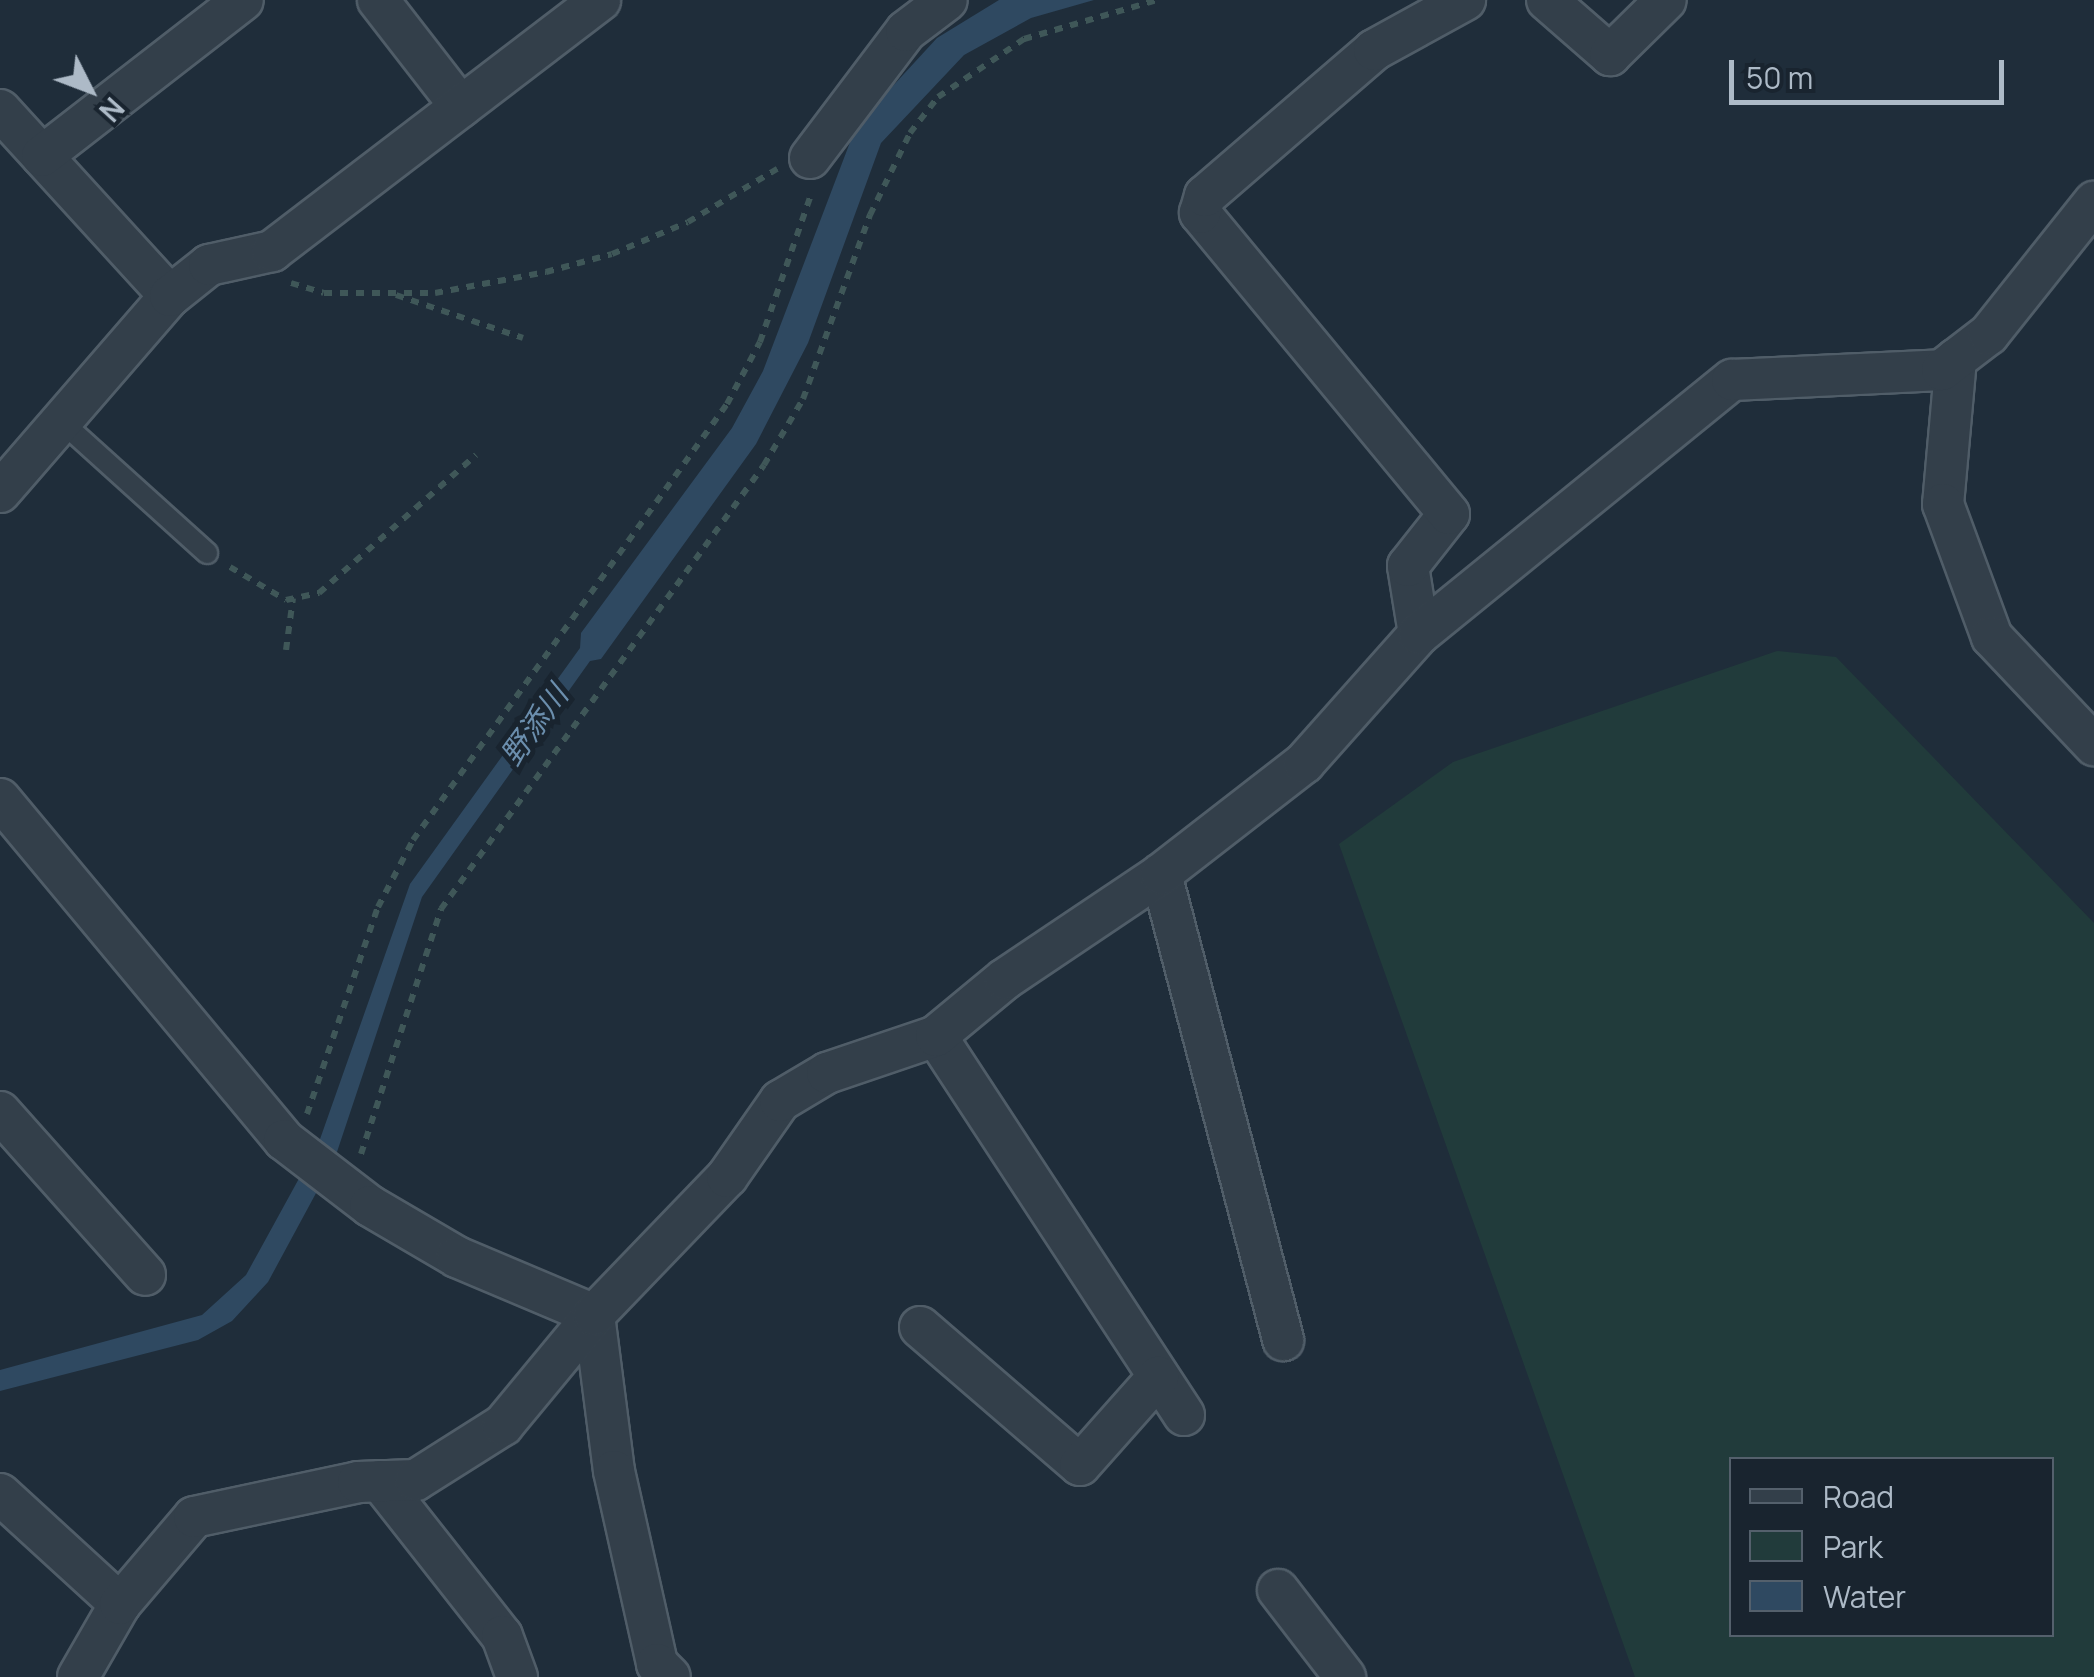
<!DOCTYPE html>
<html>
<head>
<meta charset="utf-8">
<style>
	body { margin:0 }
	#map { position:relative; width:2094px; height:1677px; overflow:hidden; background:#1f2d3a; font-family:Manrope,"Noto Sans JP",sans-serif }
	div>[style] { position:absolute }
	.green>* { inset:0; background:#213b3b }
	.water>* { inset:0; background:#2f4961 }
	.path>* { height:6px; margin-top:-3px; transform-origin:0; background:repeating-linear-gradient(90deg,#3f5758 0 8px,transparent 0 16px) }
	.roads { filter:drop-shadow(2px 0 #505d68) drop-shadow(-2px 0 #505d68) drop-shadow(0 2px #505d68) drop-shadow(0 -2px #505d68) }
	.service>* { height:20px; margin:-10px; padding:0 10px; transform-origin:10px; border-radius:10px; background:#333f4a }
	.minor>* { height:40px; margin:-20px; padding:0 20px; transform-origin:20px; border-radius:20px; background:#333f4a }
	span { translate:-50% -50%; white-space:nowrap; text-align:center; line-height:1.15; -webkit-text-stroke:10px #19242f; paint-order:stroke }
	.water-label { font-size:30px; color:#6b8ead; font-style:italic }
	.legend { position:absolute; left:1729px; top:1457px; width:325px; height:180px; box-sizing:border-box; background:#19242f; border:2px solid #54606c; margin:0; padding:12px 18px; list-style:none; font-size:30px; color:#adbac7 }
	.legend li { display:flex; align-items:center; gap:20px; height:50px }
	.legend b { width:50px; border:2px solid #54606c }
	.north { position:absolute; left:40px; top:40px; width:100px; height:100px; -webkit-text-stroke:8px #19242f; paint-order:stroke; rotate:132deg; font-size:28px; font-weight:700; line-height:40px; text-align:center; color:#adbac7 }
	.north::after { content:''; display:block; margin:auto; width:35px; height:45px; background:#adbac7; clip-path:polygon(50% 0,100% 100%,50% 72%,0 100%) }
	.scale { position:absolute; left:1729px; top:60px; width:275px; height:45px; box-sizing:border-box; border:5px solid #adbac7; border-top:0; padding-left:12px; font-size:30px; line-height:35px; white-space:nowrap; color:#adbac7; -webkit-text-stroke:8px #19242f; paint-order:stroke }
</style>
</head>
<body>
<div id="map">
	<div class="green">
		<div style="clip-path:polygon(evenodd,1777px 651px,1836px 657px,2094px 923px,2094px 1677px,1635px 1677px,1339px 844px,1453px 762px,1777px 651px,1732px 1460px,2052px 1460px,2052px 1634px,1732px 1634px,1732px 1460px)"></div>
	</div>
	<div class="water">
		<div style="clip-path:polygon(999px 0,1094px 0,1031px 18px,964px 55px,881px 143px,808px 343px,756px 444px,601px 659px,590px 661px,422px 897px,335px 1158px,268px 1282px,232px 1321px,198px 1340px,0 1391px,0 1370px,202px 1315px,246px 1275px,319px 1142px,410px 884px,580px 648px,581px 633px,732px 428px,763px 371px,852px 137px,868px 113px,937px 38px)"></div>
	</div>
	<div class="path">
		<div style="left:291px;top:283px;width:34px;rotate:17deg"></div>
		<div style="left:324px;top:293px;width:111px"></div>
		<div style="left:435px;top:293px;width:113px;rotate:-10.7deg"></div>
		<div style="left:546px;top:272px;width:68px;rotate:-15.3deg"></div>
		<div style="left:612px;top:254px;width:82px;rotate:-22.8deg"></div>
		<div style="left:688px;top:222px;width:104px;rotate:-30.8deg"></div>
		<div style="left:396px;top:295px;width:134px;rotate:18.7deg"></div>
		<div style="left:230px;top:567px;width:65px;rotate:30.5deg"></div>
		<div style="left:286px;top:600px;width:34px;rotate:-12deg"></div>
		<div style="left:319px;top:593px;width:209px;rotate:-41.3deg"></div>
		<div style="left:286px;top:650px;width:52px;rotate:-82.3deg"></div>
		<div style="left:307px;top:1114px;width:219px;rotate:-71.1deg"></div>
		<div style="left:378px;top:907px;width:76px;rotate:-62.4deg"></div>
		<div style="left:413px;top:840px;width:537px;rotate:-54.24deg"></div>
		<div style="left:727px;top:404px;width:70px;rotate:-62deg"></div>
		<div style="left:760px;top:342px;width:156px;rotate:-70.9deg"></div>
		<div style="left:361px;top:1154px;width:258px;rotate:-71.9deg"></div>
		<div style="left:441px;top:909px;width:549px;rotate:-53.96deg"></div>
		<div style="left:764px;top:465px;width:77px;rotate:-59.4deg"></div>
		<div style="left:803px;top:399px;width:196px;rotate:-70deg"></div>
		<div style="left:870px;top:215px;width:91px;rotate:-64deg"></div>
		<div style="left:910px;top:133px;width:46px;rotate:-52.1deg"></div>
		<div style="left:938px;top:97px;width:104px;rotate:-34deg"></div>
		<div style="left:1024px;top:39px;width:139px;rotate:-16.3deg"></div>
	</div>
	<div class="roads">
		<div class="service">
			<div style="left:61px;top:421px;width:197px;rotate:42.1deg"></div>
		</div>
		<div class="minor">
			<div style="left:378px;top:0;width:135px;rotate:52.2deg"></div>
			<div style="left:1547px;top:0;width:84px;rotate:41.1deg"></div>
			<div style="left:1610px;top:55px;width:78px;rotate:-44.5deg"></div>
			<div style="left:0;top:110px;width:252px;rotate:47.6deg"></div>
			<div style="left:42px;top:156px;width:254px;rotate:-37.8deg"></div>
			<div style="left:810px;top:158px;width:159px;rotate:-52.9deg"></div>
			<div style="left:906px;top:31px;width:51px;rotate:-37.1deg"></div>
			<div style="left:1956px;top:359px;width:146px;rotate:95.1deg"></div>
			<div style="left:1943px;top:504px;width:142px;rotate:69.8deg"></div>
			<div style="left:1992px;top:637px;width:149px;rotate:46.6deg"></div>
			<div style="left:0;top:492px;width:259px;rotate:-49.1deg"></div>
			<div style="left:170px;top:296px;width:50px;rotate:-38.5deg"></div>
			<div style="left:209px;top:265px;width:65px;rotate:-12.5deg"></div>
			<div style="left:272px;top:251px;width:413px;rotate:-37.4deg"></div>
			<div style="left:1419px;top:634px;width:69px;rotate:-99.2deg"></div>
			<div style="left:1408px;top:566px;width:66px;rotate:-51.7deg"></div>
			<div style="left:1449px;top:514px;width:391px;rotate:-129.6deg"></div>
			<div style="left:1200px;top:213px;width:18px;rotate:-74deg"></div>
			<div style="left:1205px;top:196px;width:223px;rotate:-40.8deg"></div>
			<div style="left:1374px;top:50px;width:104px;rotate:-28.8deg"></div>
			<div style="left:0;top:799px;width:444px;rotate:50.2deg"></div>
			<div style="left:284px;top:1140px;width:108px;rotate:37.5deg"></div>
			<div style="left:370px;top:1206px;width:101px;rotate:30.4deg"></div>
			<div style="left:457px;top:1257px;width:149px;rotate:22.9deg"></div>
			<div style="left:1161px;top:874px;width:482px;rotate:75.3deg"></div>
			<div style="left:936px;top:1036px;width:453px;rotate:56.8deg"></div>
			<div style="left:0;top:1112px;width:218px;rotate:48.3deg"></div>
			<div style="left:594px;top:1315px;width:157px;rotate:82.7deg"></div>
			<div style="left:614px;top:1471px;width:198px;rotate:77.4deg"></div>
			<div style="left:657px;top:1664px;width:18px;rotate:45deg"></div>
			<div style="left:920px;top:1327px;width:211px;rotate:40.8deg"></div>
			<div style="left:1080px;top:1465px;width:118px;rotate:-48.4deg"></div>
			<div style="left:380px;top:1481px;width:197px;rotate:51.8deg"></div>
			<div style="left:502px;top:1636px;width:44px;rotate:69.9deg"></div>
			<div style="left:0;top:1494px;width:163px;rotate:42.5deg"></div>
			<div style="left:1278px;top:1590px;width:110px;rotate:52.4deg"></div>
			<div style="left:78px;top:1677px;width:84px;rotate:-60.1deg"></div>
			<div style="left:120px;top:1604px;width:114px;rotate:-49.6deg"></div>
			<div style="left:194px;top:1517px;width:168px;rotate:-12deg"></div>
			<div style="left:358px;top:1482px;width:58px;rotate:-2deg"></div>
			<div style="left:416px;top:1480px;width:103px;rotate:-32.3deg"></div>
			<div style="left:503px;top:1425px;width:143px;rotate:-50.4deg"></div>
			<div style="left:594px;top:1315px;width:192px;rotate:-46.1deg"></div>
			<div style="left:727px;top:1177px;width:93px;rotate:-55.1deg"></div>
			<div style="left:780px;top:1101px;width:55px;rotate:-30.8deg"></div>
			<div style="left:827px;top:1073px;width:115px;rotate:-18.7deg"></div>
			<div style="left:936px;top:1036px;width:89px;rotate:-39.6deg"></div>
			<div style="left:1005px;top:979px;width:188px;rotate:-33.9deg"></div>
			<div style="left:1161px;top:874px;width:181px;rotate:-37.8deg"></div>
			<div style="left:1304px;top:763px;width:173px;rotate:-48.3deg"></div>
			<div style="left:1419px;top:634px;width:403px;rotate:-39.1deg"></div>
			<div style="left:1732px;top:380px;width:210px;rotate:-2.7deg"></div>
			<div style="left:1942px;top:370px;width:59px;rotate:-37.5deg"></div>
			<div style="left:1989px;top:334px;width:169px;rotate:-51.5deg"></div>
		</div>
	</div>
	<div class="water-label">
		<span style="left:534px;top:725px;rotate:-54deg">野添川</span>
	</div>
	<ul class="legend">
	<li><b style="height:12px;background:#333f4a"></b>Road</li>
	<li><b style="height:28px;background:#213b3b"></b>Park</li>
	<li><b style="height:28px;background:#2f4961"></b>Water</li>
	</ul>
	<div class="north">N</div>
	<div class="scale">50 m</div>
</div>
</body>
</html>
